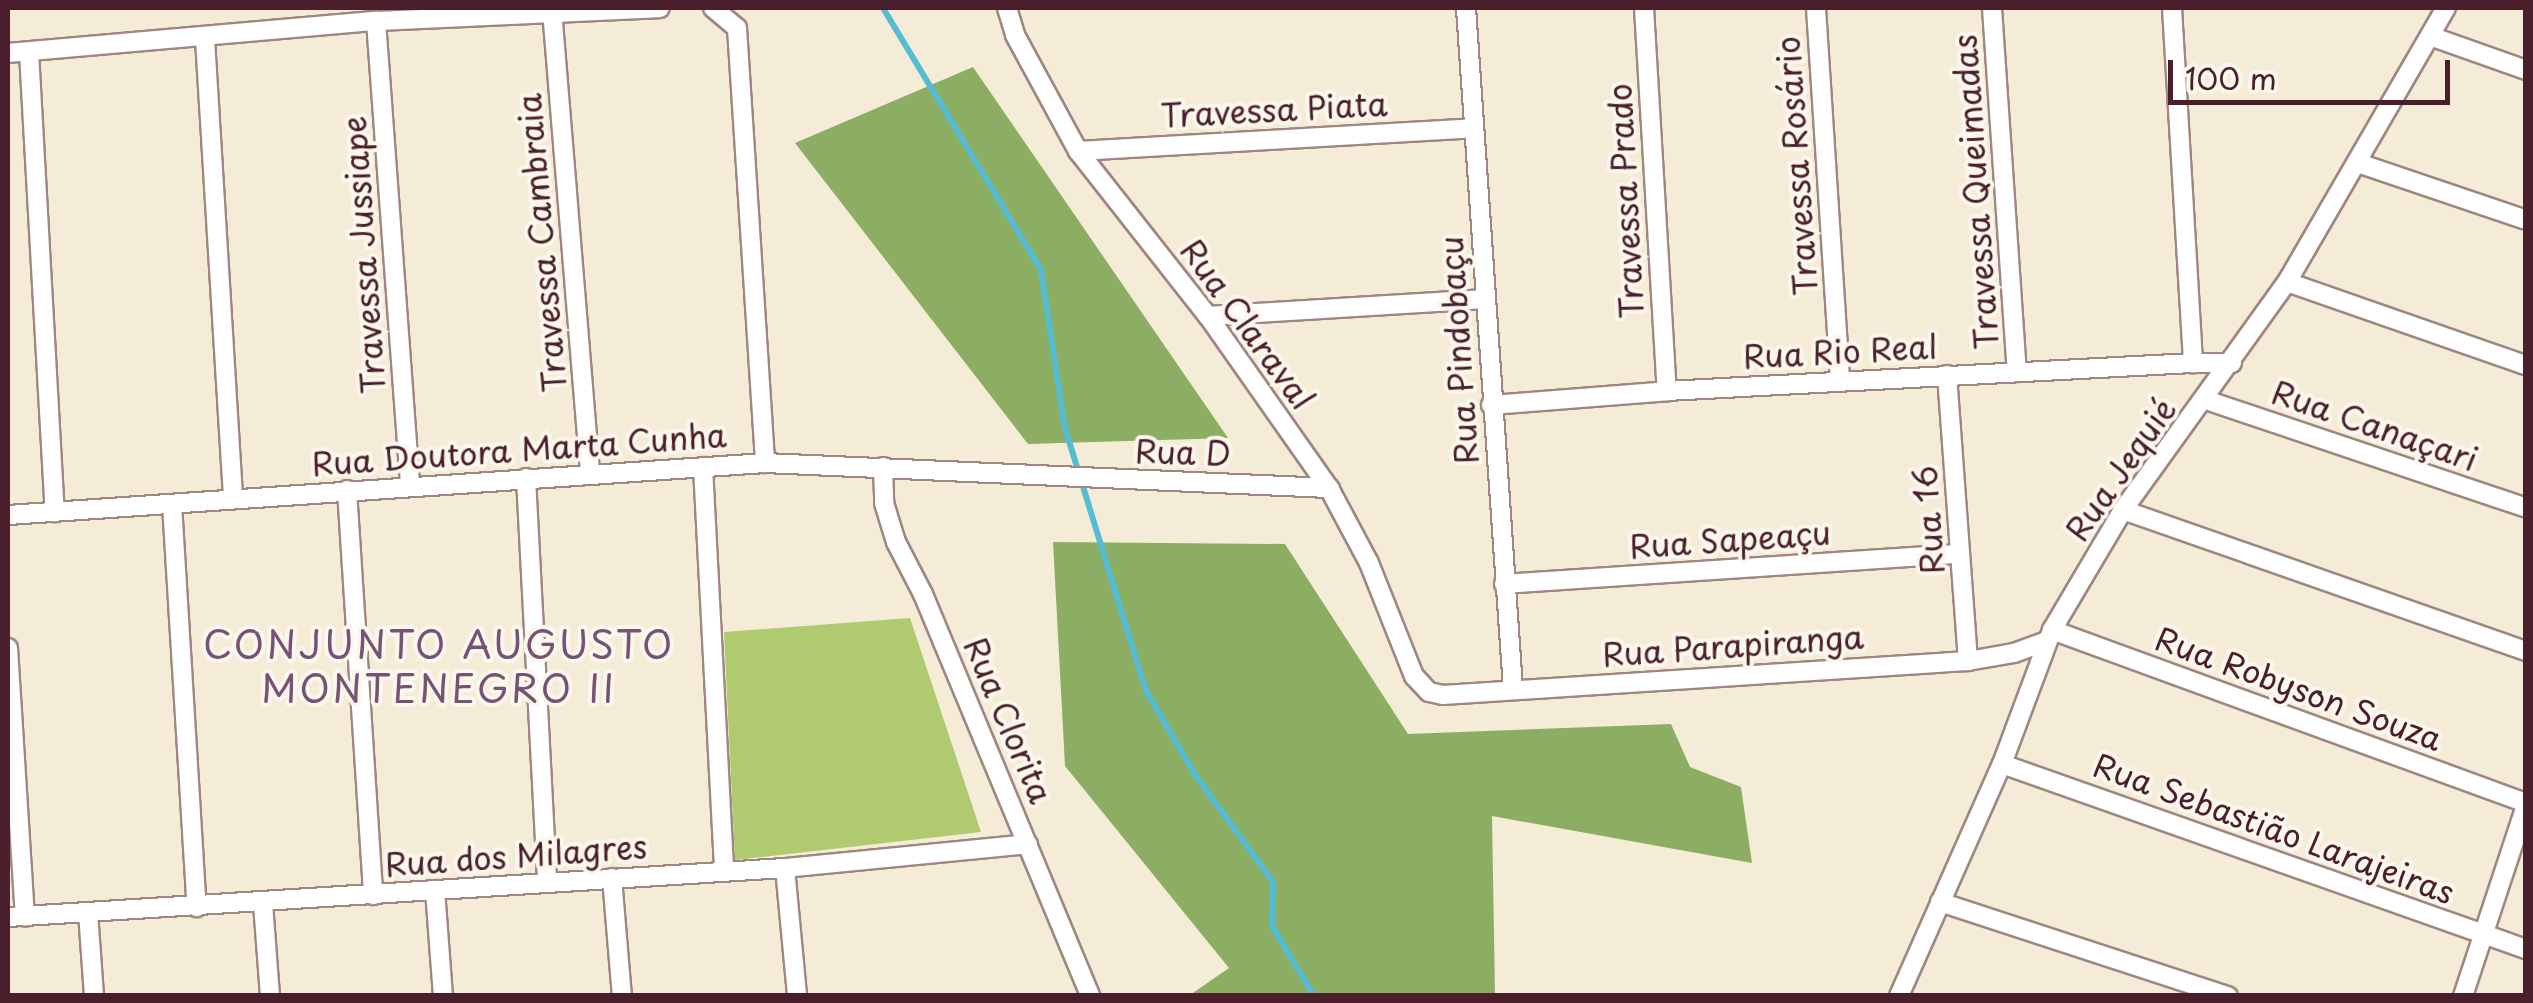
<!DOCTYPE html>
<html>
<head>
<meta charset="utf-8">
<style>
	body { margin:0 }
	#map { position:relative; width:2533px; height:1003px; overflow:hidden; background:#f4ecd7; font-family:"Playpen Sans",sans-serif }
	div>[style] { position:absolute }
	.green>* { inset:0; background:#b0ca70 }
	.forest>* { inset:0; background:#8cae62 }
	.stream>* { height:6px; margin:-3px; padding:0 3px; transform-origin:3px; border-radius:3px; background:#55bcd3 }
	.roads { filter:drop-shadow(2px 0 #9f8681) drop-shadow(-2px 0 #9f8681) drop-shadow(0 2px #9f8681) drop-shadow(0 -2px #9f8681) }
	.street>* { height:18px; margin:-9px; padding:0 9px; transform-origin:9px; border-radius:9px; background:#fff }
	span { translate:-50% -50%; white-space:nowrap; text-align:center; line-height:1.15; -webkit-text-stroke:8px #fbf7ec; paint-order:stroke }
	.street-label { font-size:32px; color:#4a1f2b }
	.quarter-label { font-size:38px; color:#775274; letter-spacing:2.5px }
	.frame { position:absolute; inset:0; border:10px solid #4a1f2b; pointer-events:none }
	.scale { position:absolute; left:2168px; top:60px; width:282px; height:45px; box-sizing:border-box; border:5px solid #4a1f2b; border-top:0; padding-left:12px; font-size:30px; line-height:35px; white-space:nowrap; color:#4a1f2b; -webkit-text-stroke:8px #fbf7ec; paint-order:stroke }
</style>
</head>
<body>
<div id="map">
	<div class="green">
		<div style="clip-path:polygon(910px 618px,981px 832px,735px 860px,724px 632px)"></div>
	</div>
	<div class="forest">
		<div style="clip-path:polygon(973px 67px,1228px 438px,1028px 444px,795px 143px)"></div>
		<div style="clip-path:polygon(1053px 542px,1285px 544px,1408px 734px,1671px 724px,1690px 767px,1741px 787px,1752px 863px,1492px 816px,1495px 995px,1190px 995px,1229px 968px,1065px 766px)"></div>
	</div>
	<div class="stream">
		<div style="left:883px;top:8px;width:306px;rotate:58.9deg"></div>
		<div style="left:1041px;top:270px;width:160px;rotate:81.4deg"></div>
		<div style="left:1065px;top:428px;width:275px;rotate:72.9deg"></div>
		<div style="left:1146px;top:691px;width:99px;rotate:59.5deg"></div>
		<div style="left:1196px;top:776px;width:131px;rotate:54deg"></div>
		<div style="left:1273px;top:882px;width:44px;rotate:91.3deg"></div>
		<div style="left:1272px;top:926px;width:82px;rotate:59deg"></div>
	</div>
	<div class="roads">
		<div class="street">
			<div style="left:713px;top:8px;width:31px;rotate:40deg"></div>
			<div style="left:737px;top:28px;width:436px;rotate:86.3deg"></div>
			<div style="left:1007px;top:8px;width:28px;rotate:73deg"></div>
			<div style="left:1015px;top:35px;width:132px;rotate:61.5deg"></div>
			<div style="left:1078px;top:151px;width:210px;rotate:51.8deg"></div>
			<div style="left:1208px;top:316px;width:210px;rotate:54.9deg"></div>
			<div style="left:1329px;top:488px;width:85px;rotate:61.9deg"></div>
			<div style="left:1369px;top:563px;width:122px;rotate:68.3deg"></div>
			<div style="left:1414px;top:676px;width:22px;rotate:47deg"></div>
			<div style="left:1429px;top:692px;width:14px;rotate:12deg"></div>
			<div style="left:1443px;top:695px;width:526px;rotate:-3.71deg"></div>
			<div style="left:1968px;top:661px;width:47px;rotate:-9.9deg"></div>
			<div style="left:2014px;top:653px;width:35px;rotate:-20deg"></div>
			<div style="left:1466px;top:8px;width:683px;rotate:86.05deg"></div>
			<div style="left:1644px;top:8px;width:384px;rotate:86.6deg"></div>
			<div style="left:1816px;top:8px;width:374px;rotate:86.3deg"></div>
			<div style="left:1992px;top:8px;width:365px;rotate:86.1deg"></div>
			<div style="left:2172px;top:8px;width:356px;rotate:86.6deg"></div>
			<div style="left:2193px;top:363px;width:39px"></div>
			<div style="left:552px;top:10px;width:464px;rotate:85.3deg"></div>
			<div style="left:376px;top:21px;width:465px;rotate:85.8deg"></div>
			<div style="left:2430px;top:36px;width:102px;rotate:19.5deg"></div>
			<div style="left:205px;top:39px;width:460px;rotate:86.5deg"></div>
			<div style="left:29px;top:52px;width:461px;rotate:86.8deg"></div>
			<div style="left:8px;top:53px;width:369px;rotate:-5deg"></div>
			<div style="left:376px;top:21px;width:284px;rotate:-2.6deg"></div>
			<div style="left:1078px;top:151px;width:396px;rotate:-3.3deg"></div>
			<div style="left:2358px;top:163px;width:177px;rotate:18.7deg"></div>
			<div style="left:2287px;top:282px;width:253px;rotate:19.2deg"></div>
			<div style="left:1208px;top:316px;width:278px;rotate:-3.5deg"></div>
			<div style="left:1947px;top:375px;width:287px;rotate:85.8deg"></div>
			<div style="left:2206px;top:400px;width:338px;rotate:18.6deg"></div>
			<div style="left:1491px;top:405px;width:177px;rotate:-4.5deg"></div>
			<div style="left:1667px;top:391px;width:527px;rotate:-3.05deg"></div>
			<div style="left:703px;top:467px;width:404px;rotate:87deg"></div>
			<div style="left:883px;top:467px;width:36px;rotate:88deg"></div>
			<div style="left:884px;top:503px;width:41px;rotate:72.9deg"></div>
			<div style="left:896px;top:542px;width:59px;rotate:62.6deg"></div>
			<div style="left:923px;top:594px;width:435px;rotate:67.4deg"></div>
			<div style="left:526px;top:478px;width:403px;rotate:87deg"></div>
			<div style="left:347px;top:490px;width:406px;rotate:86.3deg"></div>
			<div style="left:172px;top:504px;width:404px;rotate:86.5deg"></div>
			<div style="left:2123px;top:510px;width:427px;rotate:19.3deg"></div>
			<div style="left:8px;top:515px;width:759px;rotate:-3.93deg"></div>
			<div style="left:765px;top:463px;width:565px;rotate:2.54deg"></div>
			<div style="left:1504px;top:584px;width:457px;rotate:-3.8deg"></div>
			<div style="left:2052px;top:630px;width:505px;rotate:20.05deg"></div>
			<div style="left:8px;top:648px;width:269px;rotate:86.4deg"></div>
			<div style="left:2002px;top:764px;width:556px;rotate:19.45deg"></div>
			<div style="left:785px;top:868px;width:129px;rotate:84.6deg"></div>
			<div style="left:612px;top:878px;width:118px;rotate:85.2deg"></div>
			<div style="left:435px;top:890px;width:106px;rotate:85.7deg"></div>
			<div style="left:1940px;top:902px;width:303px;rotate:18.1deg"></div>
			<div style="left:263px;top:903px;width:93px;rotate:85.7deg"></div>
			<div style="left:88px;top:912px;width:84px;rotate:85.9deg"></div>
			<div style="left:8px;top:917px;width:779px;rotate:-3.61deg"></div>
			<div style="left:785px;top:868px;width:244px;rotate:-5.6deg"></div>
			<div style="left:1899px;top:996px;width:254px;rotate:-66.1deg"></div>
			<div style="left:2002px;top:764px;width:143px;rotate:-69.5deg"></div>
			<div style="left:2052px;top:630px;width:139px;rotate:-59.4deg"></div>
			<div style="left:2123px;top:510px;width:281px;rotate:-54.3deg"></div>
			<div style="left:2287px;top:282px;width:317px;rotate:-59.9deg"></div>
			<div style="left:2463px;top:996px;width:200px;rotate:-71.7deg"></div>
		</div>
	</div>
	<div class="street-label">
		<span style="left:1274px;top:109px;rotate:-3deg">Travessa Piata</span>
		<span style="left:1796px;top:166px;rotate:-94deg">Travessa Rosário</span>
		<span style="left:1975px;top:192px;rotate:-94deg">Travessa Queimadas</span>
		<span style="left:1625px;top:201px;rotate:-93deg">Travessa Prado</span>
		<span style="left:541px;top:243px;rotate:-95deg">Travessa Cambraia</span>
		<span style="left:363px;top:255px;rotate:-94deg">Travessa Jussiape</span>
		<span style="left:1248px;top:324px;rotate:54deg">Rua Claraval</span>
		<span style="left:1458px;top:350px;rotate:-94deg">Rua Pindobaçu</span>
		<span style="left:1840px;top:351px;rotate:-3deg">Rua Rio Real</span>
		<span style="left:2375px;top:425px;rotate:19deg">Rua Canaçari</span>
		<span style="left:519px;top:449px;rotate:-4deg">Rua Doutora Marta Cunha</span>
		<span style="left:1183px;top:452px;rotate:2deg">Rua D</span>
		<span style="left:2120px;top:469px;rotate:-55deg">Rua Jequié</span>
		<span style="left:1928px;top:520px;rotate:-94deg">Rua 16</span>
		<span style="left:1730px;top:539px;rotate:-4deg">Rua Sapeaçu</span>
		<span style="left:1733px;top:645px;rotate:-4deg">Rua Parapiranga</span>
		<span style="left:2299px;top:688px;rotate:20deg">Rua Robyson Souza</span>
		<span style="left:1009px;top:720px;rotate:67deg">Rua Clorita</span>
		<span style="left:2274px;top:828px;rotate:20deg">Rua Sebastião Larajeiras</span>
		<span style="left:516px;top:855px;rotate:-4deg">Rua dos Milagres</span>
	</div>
	<div class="quarter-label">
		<span style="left:439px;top:666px">CONJUNTO AUGUSTO<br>MONTENEGRO II</span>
	</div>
	<div class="frame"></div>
	<div class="scale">100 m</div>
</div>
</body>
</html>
